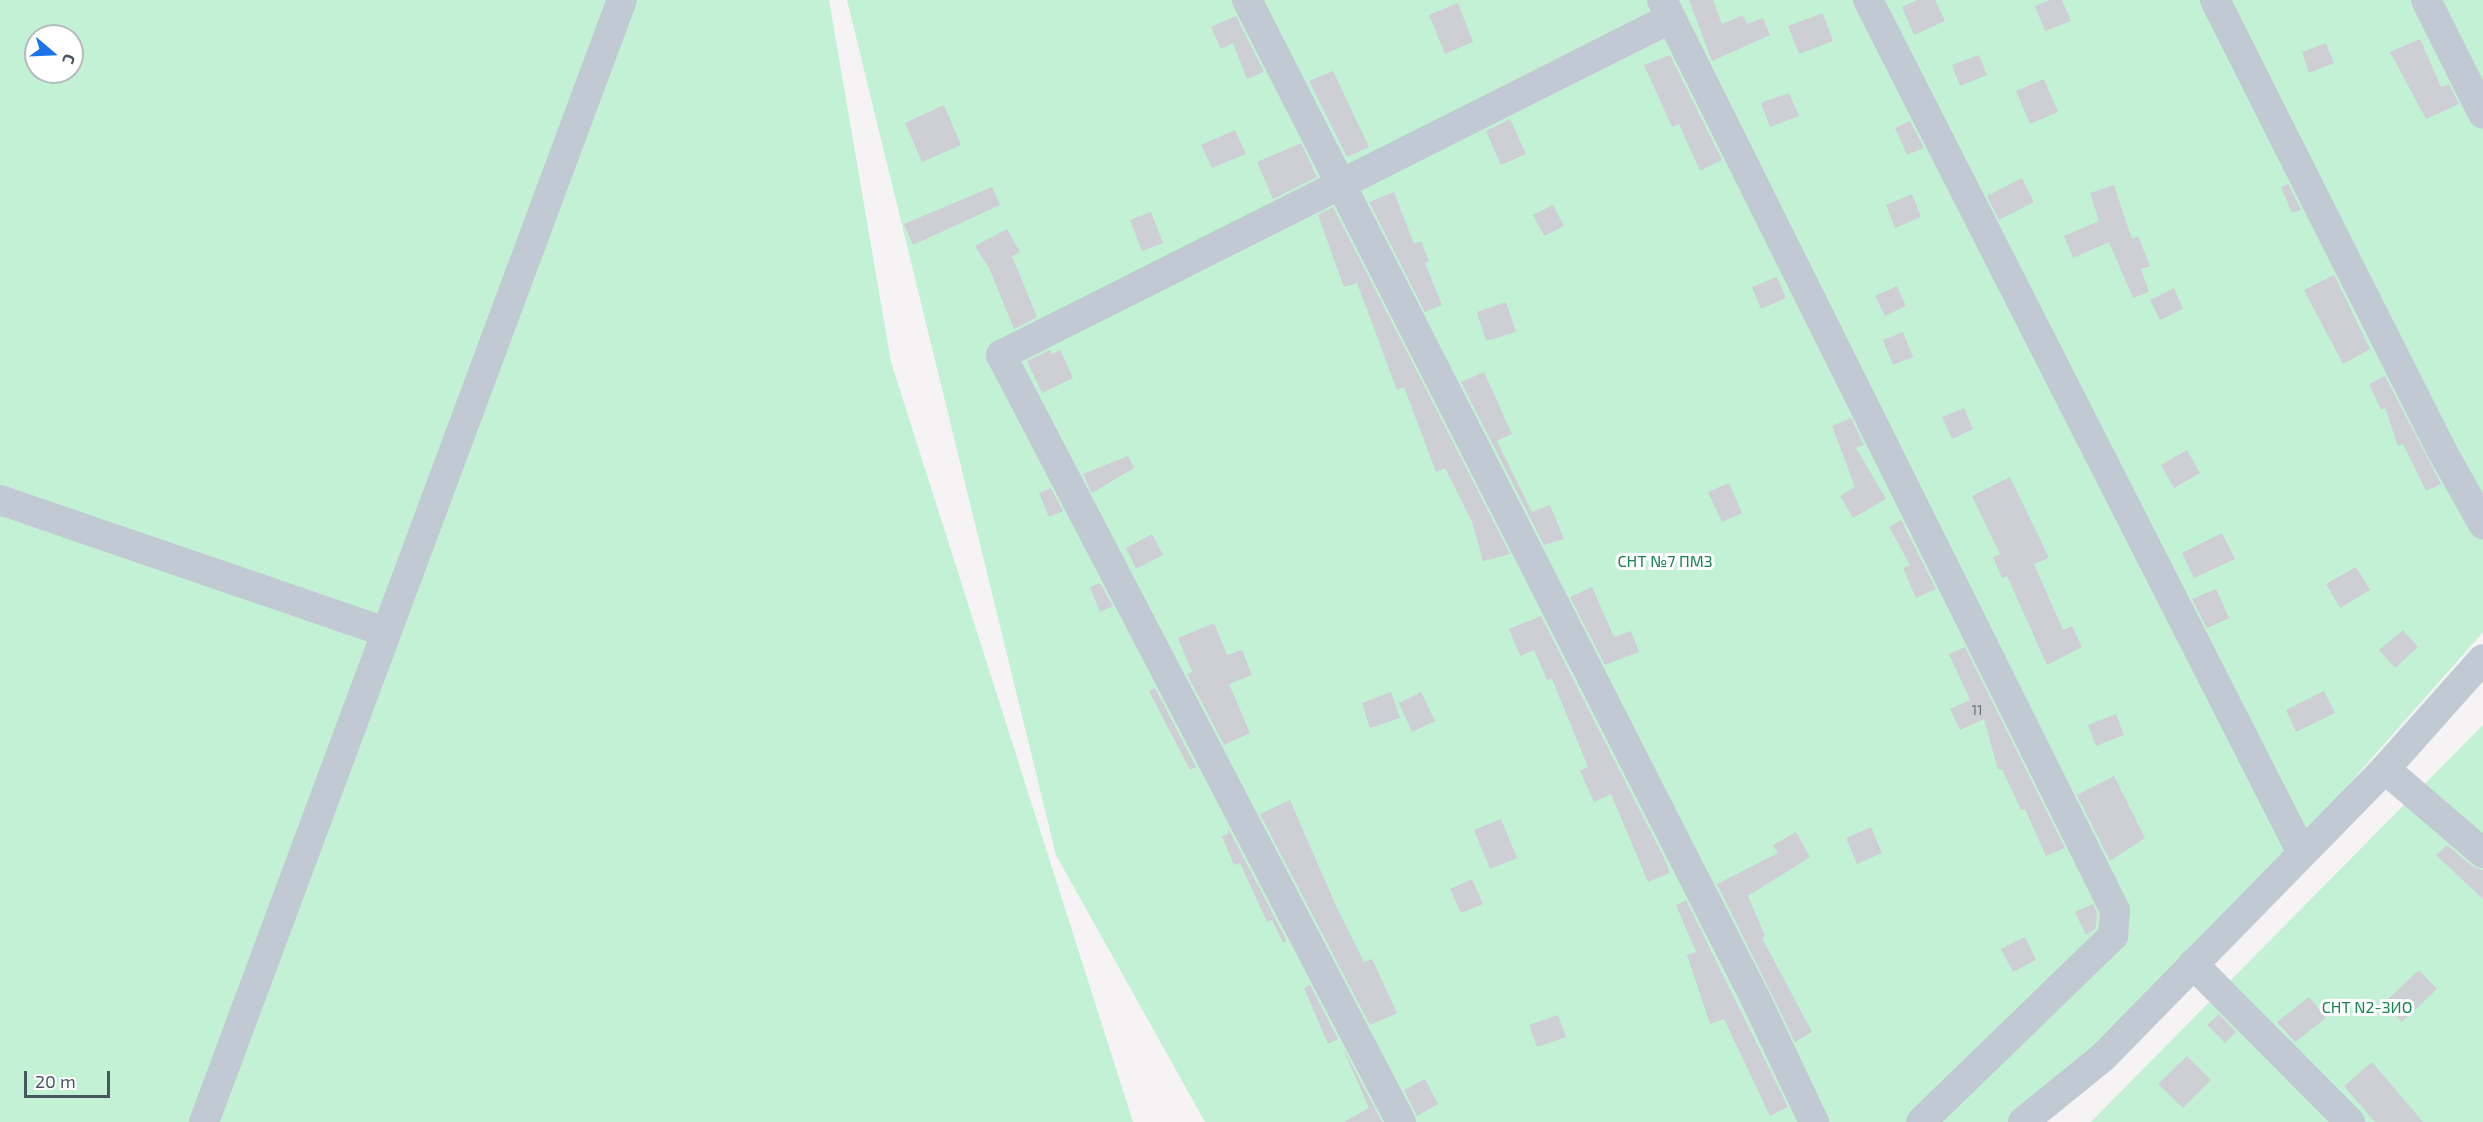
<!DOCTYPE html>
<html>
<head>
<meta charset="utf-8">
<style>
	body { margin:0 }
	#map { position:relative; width:2483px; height:1122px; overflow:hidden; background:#f5f3f3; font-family:"Exo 2",sans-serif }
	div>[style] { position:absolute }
	.green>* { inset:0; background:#c3f1d5 }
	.building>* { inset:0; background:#cdcfd5 }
	.minor>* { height:30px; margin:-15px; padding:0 15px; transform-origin:15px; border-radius:15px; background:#c1cad2 }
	span { translate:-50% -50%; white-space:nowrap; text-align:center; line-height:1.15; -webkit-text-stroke:6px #fff; paint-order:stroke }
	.number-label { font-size:14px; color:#6b747e }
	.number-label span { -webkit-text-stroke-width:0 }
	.park-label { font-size:16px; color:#17864f }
	.north { position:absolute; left:24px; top:24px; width:60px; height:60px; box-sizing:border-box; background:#fff; border:2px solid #b7bbc0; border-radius:50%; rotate:109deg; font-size:16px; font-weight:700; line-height:24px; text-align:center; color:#4a5661 }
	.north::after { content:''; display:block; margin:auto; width:21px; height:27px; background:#1a73e8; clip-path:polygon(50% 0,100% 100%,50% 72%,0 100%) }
	.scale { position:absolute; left:24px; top:1071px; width:86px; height:27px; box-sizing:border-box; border:3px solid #4a5661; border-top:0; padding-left:8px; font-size:18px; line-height:21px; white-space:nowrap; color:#4a5661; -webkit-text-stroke:4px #fff; paint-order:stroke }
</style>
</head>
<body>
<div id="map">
	<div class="green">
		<div style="clip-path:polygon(evenodd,0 0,829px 0,891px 362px,1133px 1122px,0 1122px,0 0,36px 36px,72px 36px,72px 72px,36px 72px,36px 36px)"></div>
		<div style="clip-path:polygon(847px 0,2483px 0,2483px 632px,2297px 843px,2021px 1122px,1205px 1122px,1056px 855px)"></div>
		<div style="clip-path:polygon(2483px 725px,2483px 1122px,2091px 1122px,2220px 991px)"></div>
	</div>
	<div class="building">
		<div style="clip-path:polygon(1689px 0,1713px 0,1722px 24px,1743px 15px,1747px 24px,1763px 18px,1770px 35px,1712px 61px)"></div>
		<div style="clip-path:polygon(1917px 0,1935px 0,1945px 21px,1914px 35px,1902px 7px)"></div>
		<div style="clip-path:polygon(2050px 0,2062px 0,2071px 21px,2045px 31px,2035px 6px)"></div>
		<div style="clip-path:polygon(1458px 3px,1473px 42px,1445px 54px,1429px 15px)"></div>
		<div style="clip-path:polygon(1823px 13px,1833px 41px,1799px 54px,1788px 26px)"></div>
		<div style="clip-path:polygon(1236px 16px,1264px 72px,1247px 79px,1233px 43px,1221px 49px,1211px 27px)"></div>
		<div style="clip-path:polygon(2420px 39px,2441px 87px,2449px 84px,2459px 104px,2426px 119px,2390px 52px)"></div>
		<div style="clip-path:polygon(2326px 43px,2334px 63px,2309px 73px,2302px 52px)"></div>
		<div style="clip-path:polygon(1670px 55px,1722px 160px,1700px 171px,1679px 124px,1672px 127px,1644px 65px)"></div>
		<div style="clip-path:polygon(1979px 55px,1987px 75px,1960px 86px,1952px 65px)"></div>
		<div style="clip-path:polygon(1333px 71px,1369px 147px,1347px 157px,1309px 81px)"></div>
		<div style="clip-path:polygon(2044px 79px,2058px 112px,2030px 124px,2016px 91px)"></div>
		<div style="clip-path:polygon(1789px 93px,1799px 116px,1770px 127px,1761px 103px)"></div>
		<div style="clip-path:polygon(944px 105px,961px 145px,922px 162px,905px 123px)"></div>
		<div style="clip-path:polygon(1510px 119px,1526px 154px,1501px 165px,1486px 131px)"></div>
		<div style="clip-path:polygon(1910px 121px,1924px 148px,1907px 155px,1895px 128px)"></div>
		<div style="clip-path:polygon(1235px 130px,1246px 154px,1212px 168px,1201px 145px)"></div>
		<div style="clip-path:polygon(1301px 143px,1317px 177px,1273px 199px,1257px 162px)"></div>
		<div style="clip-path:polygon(2022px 178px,2034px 202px,1999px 220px,1987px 196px)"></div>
		<div style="clip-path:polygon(2288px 184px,2301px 210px,2292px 213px,2281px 187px)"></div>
		<div style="clip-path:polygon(2114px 185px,2132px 239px,2138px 236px,2150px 266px,2141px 269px,2149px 292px,2133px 298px,2109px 242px,2073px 258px,2064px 236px,2099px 221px,2090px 193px)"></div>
		<div style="clip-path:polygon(992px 187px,1000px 205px,913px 245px,904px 224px)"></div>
		<div style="clip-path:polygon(1394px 192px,1414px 244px,1421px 241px,1429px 261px,1425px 263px,1442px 305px,1425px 312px,1369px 202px)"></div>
		<div style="clip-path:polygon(1912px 194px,1921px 217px,1895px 228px,1886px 205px)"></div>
		<div style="clip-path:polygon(1553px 205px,1564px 226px,1544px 236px,1533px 215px)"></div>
		<div style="clip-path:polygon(1333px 207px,1510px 554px,1483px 561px,1472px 522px,1445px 468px,1436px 472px,1404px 387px,1397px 390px,1357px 283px,1344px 287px,1318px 215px)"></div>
		<div style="clip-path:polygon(1151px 212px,1163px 243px,1142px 251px,1130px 220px)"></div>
		<div style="clip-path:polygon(1007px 229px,1020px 252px,1012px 256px,1037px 317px,1014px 329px,989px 268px,975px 246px)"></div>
		<div style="clip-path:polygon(2334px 275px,2370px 349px,2343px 364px,2304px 290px)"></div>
		<div style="clip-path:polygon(1777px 277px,1786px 298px,1761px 309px,1752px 287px)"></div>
		<div style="clip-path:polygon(1897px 286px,1906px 306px,1885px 316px,1875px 296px)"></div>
		<div style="clip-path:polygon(2174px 288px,2183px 309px,2160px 320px,2150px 300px)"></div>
		<div style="clip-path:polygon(1506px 302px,1516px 332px,1486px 341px,1477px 312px)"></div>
		<div style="clip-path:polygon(1903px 332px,1913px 357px,1893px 365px,1883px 340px)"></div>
		<div style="clip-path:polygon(1050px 350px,1052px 354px,1060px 350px,1073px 378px,1042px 393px,1027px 361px)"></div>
		<div style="clip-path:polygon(1484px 372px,1512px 434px,1497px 441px,1532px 512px,1550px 505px,1564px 539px,1544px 545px,1461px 382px)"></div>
		<div style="clip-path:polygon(2385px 376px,2441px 484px,2426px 491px,2403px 444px,2398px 446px,2385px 408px,2381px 410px,2369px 384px)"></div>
		<div style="clip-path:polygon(1964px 408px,1973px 429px,1952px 439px,1942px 417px)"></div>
		<div style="clip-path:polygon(1851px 418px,1864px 445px,1856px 448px,1886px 499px,1853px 518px,1840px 496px,1855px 487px,1832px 426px)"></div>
		<div style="clip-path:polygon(2187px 450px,2200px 473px,2174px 488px,2161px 465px)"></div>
		<div style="clip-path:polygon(1128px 456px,1134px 468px,1092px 493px,1083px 474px)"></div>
		<div style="clip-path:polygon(2010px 477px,2049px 558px,2034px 564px,2063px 630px,2072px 626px,2082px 647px,2047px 665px,2007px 576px,2002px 578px,1993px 557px,2000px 554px,1972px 496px)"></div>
		<div style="clip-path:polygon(1729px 483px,1742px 513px,1722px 522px,1708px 492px)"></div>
		<div style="clip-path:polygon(1051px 488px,1063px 511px,1049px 517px,1039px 493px)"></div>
		<div style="clip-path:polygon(1901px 520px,1936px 589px,1916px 598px,1903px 568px,1910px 565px,1889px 527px)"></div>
		<div style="clip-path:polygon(2222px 533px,2235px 559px,2194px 578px,2182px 553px)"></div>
		<div style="clip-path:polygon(1152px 534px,1163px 555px,1136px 569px,1126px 548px)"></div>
		<div style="clip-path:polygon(2356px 567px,2370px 590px,2340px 608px,2326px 584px)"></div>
		<div style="clip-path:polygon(1100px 583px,1113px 606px,1100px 612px,1090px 587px)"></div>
		<div style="clip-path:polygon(1592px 587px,1614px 637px,1631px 631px,1639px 652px,1605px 665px,1570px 597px)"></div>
		<div style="clip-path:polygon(2216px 589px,2229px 618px,2207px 628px,2192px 599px)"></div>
		<div style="clip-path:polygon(1541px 616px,1664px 858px,1670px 873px,1648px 882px,1611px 794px,1594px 802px,1580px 771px,1588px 767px,1552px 679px,1547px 680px,1534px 650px,1520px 656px,1509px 629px)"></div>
		<div style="clip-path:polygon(1214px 623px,1227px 655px,1242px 650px,1252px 675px,1229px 684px,1250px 733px,1224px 745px,1187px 674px,1192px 672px,1178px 638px)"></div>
		<div style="clip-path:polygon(2403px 630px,2418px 647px,2395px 668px,2379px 650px)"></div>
		<div style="clip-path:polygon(1965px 647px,2065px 848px,2046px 856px,2025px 809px,2021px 810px,2002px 769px,1998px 770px,1984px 719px,1960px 730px,1950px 709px,1970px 700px,1949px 654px)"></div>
		<div style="clip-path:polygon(1155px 688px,1196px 767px,1190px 770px,1149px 691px)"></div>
		<div style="clip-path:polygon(2324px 691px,2335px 713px,2296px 732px,2286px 710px)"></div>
		<div style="clip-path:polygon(1391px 692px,1400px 718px,1370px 728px,1362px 703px)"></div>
		<div style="clip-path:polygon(1421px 692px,1435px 721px,1412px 732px,1399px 703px)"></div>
		<div style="clip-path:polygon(2116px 714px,2124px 735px,2096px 746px,2088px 725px)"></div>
		<div style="clip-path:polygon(2114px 776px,2145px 838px,2110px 861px,2077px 795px)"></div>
		<div style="clip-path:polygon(1290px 800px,1337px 908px,1364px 962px,1372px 959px,1397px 1013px,1370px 1025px,1260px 814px)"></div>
		<div style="clip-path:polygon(1501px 819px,1517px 858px,1490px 869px,1474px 830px)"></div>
		<div style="clip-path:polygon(1871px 827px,1882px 853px,1857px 864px,1846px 838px)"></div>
		<div style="clip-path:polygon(1228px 828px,1287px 941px,1283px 943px,1272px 920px,1267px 922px,1240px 863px,1234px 865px,1222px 836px,1228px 834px)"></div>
		<div style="clip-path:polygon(1796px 832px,1810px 857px,1748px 896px,1765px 936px,1762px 938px,1812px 1032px,1795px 1042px,1717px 884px,1778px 853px,1773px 845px)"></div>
		<div style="clip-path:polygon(2447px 845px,2472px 866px,2483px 870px,2483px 899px,2436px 855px)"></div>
		<div style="clip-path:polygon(1472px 879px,1483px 904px,1461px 913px,1450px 889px)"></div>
		<div style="clip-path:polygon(1686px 900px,1788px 1107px,1770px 1116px,1724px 1019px,1710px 1024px,1687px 955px,1696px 952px,1676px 905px)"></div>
		<div style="clip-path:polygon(2093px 904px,2097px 913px,2096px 928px,2086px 935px,2075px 912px)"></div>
		<div style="clip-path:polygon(2025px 937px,2036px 960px,2013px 972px,2001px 949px)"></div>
		<div style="clip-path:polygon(2419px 970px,2437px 989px,2402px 1022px,2384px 1003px)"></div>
		<div style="clip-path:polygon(1310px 985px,1338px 1039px,1328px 1044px,1304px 988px)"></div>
		<div style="clip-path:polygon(2309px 997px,2326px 1018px,2295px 1042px,2277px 1022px)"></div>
		<div style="clip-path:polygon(2219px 1014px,2236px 1032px,2225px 1043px,2207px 1025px)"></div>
		<div style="clip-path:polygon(1558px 1015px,1566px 1037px,1537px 1047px,1529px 1025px)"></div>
		<div style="clip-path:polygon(1341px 1044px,1382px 1122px,1344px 1122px,1369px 1108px)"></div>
		<div style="clip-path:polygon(2187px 1056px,2211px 1080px,2183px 1108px,2158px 1084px)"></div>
		<div style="clip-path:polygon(2372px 1062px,2423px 1122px,2375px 1122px,2344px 1086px)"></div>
		<div style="clip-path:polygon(1425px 1079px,1438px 1104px,1417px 1116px,1404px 1090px)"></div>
	</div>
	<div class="minor">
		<div style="left:1247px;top:0;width:1124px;rotate:63.02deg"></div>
		<div style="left:1757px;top:1002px;width:133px;rotate:64.6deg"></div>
		<div style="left:1662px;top:0;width:1017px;rotate:63.54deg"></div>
		<div style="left:2115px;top:910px;width:26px;rotate:94deg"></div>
		<div style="left:2113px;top:936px;width:267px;rotate:135.9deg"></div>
		<div style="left:1868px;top:0;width:946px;rotate:63.03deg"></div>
		<div style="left:2215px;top:0;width:505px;rotate:63.28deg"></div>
		<div style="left:2442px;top:451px;width:84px;rotate:60.7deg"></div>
		<div style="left:2426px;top:0;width:127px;rotate:63.4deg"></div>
		<div style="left:0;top:500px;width:408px;rotate:18.9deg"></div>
		<div style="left:2385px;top:769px;width:129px;rotate:40.6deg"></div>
		<div style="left:2193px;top:964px;width:223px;rotate:45.2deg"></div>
		<div style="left:204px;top:1122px;width:1197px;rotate:-69.57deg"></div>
		<div style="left:1401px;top:1122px;width:865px;rotate:-117.54deg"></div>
		<div style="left:1001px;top:355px;width:750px;rotate:-26.7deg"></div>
		<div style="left:2023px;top:1122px;width:103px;rotate:-39.1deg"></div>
		<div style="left:2103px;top:1057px;width:403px;rotate:-45.6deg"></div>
		<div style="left:2385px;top:769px;width:147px;rotate:-48.3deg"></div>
	</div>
	<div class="number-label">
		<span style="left:1977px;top:710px">11</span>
	</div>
	<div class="park-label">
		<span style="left:1665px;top:561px">СНТ №7 ПМЗ</span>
		<span style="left:2367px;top:1007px">СНТ N2-ЗИО</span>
	</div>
	<div class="north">С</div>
	<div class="scale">20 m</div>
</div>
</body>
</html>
